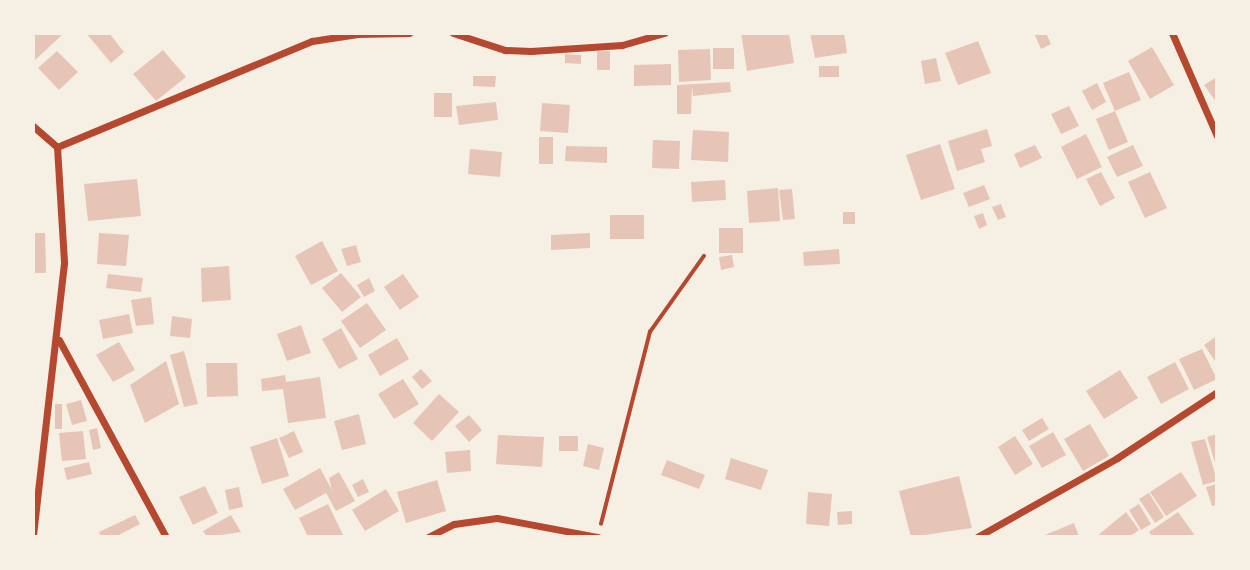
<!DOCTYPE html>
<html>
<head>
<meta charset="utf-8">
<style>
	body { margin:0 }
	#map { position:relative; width:1250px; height:570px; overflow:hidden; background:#f6efe4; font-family:Poppins,sans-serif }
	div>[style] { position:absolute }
	.building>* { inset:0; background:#e6c5b7 }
	.path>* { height:3.5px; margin:-1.75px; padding:0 1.75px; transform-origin:1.75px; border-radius:1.75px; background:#b5482f }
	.minor>* { height:7px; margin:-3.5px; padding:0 3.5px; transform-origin:3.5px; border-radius:3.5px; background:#b5482f }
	span { translate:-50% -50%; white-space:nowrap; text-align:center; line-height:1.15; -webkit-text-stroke:7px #f6efe4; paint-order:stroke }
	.frame { position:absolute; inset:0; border:35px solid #f6efe4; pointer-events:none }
</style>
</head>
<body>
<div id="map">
	<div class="building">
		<div style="clip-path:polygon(33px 33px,64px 33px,33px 62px)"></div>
		<div style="clip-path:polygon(86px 33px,109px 33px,124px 52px,111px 63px)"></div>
		<div style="clip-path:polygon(741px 33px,789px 33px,794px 63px,747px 71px)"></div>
		<div style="clip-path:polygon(810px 33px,844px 33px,847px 53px,815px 58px)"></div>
		<div style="clip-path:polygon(1034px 33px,1046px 33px,1051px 44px,1041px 49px)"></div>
		<div style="clip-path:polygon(978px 41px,991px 73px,958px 85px,945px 53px)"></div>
		<div style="clip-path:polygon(1152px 47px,1174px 85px,1150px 99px,1128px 61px)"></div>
		<div style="clip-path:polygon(713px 48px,734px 48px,734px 69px,713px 69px)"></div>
		<div style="clip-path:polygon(710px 49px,711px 80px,679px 82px,678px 50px)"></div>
		<div style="clip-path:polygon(163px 50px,186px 77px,156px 101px,133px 74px)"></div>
		<div style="clip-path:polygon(57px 51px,78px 72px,59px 90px,38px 68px)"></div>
		<div style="clip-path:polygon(597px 51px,610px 51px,610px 70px,597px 70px)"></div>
		<div style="clip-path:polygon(565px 54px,581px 55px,581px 64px,565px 63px)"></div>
		<div style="clip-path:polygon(936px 58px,941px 81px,925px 84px,921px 61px)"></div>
		<div style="clip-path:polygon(671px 64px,671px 85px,634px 86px,634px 65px)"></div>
		<div style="clip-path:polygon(819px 66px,839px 66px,839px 77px,819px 77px)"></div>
		<div style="clip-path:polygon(1129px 72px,1141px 100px,1115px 111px,1103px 83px)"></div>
		<div style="clip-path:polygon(473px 76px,496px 76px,495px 87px,473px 86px)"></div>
		<div style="clip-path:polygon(1217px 77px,1217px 103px,1204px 85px)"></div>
		<div style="clip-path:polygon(730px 82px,731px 92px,693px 96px,692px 86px,691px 114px,677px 114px,677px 85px)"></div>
		<div style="clip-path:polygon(1097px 83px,1106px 102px,1092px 110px,1082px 91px)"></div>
		<div style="clip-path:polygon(434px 93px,452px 93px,452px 117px,434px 117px)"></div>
		<div style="clip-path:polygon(496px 102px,498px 120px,459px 125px,456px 106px)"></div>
		<div style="clip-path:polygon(542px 103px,570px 105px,568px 133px,540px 131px)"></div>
		<div style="clip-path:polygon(1069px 106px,1079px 126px,1061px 134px,1051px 114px)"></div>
		<div style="clip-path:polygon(1115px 111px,1128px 142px,1109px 150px,1096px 119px)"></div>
		<div style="clip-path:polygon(987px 129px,992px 146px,981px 149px,985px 162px,957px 171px,948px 141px)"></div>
		<div style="clip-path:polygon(693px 130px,729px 132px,728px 162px,691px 160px)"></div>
		<div style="clip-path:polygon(1086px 134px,1102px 167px,1077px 179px,1061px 147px)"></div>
		<div style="clip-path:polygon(539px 137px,553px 137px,553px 164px,539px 164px)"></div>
		<div style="clip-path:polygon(653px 140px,680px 141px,679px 169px,652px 168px)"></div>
		<div style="clip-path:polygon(940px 144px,955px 189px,921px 200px,906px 155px)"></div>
		<div style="clip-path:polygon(1035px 145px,1042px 158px,1020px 168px,1014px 154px)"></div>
		<div style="clip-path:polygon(1133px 145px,1143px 166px,1117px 177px,1107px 157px)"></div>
		<div style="clip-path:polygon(566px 146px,607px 147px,607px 163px,565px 161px)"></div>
		<div style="clip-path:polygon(470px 149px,502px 152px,500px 177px,468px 174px)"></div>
		<div style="clip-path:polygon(1101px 172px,1115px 198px,1100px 206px,1086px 179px)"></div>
		<div style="clip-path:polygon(1150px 172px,1167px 208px,1145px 218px,1128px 182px)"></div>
		<div style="clip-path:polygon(137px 179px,141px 216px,88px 221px,84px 184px)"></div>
		<div style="clip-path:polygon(725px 180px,726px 200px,692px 202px,691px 182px)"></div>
		<div style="clip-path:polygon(984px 185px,990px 199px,969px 207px,963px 193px)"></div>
		<div style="clip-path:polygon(778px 188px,780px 221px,749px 223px,747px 191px)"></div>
		<div style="clip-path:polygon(792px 189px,795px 219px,783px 220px,779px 190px)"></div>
		<div style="clip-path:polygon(1001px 204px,1006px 217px,998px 220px,992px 207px)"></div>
		<div style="clip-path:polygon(843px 212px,855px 212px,855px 224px,843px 224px)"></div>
		<div style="clip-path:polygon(983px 213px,987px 225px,979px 229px,974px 216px)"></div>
		<div style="clip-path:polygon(610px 215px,644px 215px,644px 239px,610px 239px)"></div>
		<div style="clip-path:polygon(719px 228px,743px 228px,743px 253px,719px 253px)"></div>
		<div style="clip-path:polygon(33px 233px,45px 233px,46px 273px,33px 273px)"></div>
		<div style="clip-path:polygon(99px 233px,129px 235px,126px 266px,97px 264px)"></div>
		<div style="clip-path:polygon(590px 233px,590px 248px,551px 250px,551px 235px)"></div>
		<div style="clip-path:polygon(322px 241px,338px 271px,311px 285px,295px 256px)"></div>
		<div style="clip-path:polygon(356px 245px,361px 262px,347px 266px,341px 249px)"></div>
		<div style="clip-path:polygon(839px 249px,840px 264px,804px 266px,803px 252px)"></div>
		<div style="clip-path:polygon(732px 255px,734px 267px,721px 270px,719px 257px)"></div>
		<div style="clip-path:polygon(229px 266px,231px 300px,202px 302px,201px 268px)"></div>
		<div style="clip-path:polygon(341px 273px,361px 297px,342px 312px,322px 288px)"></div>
		<div style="clip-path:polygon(108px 274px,143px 278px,141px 292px,106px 288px)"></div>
		<div style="clip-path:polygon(403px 274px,419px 297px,400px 310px,384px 287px)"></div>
		<div style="clip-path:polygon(369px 278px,375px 291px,364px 297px,357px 285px)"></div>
		<div style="clip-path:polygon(151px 297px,154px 324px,136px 326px,131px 300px)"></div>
		<div style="clip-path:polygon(367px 303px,386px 330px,360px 348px,341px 321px)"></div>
		<div style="clip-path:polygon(129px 314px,133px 333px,103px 339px,99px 320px)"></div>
		<div style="clip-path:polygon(172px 316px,192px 319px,190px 338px,170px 336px)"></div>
		<div style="clip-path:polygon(301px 325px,311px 353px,287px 361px,277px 334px)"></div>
		<div style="clip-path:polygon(341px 328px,358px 359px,339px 369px,322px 339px)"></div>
		<div style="clip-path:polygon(1217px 336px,1217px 364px,1204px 345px)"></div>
		<div style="clip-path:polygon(397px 338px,409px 359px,380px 376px,368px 355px)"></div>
		<div style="clip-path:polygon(119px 342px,135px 370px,113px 382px,96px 355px)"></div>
		<div style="clip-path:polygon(1202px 349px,1217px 379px,1194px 390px,1179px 359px)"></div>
		<div style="clip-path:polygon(184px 351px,198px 404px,184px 407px,170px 355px)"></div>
		<div style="clip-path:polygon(166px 361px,179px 404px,145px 423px,130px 385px)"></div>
		<div style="clip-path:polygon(1175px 362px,1189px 389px,1161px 404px,1147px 377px)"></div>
		<div style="clip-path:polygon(206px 363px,237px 363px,238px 396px,207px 397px)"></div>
		<div style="clip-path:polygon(421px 369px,432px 381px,422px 389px,412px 377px)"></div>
		<div style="clip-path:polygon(1120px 370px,1138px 398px,1104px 419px,1086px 391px)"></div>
		<div style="clip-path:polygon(285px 375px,286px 382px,320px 377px,326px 418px,288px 423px,283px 389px,262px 391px,261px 379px)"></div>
		<div style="clip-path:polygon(403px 379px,419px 404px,394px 419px,378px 394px)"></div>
		<div style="clip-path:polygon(439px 394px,459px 412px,432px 441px,413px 423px)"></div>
		<div style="clip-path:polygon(81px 400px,87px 421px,72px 425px,66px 404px)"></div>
		<div style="clip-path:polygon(55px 404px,62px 404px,62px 429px,55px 429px)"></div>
		<div style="clip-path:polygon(359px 414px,366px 444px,342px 450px,334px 421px)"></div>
		<div style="clip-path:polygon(469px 415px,482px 430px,469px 442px,455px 426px)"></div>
		<div style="clip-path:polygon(1042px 418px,1049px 429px,1029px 441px,1022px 430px)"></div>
		<div style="clip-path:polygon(1090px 424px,1109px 456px,1083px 471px,1064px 439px)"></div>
		<div style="clip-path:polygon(97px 428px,101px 448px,93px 450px,89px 430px)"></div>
		<div style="clip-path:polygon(83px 431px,86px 459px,62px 461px,59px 433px)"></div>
		<div style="clip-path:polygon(294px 431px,303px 452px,289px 458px,279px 438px)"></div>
		<div style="clip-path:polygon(1053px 432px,1066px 455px,1042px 468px,1029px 446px)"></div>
		<div style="clip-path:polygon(1217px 434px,1217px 466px,1216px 466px,1207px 437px)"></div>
		<div style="clip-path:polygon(498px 435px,544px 437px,542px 467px,496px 464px)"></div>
		<div style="clip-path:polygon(559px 436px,578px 436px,578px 451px,559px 451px)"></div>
		<div style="clip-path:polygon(1015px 436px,1033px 464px,1015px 475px,998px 447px)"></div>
		<div style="clip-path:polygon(277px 438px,289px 476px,262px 484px,250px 447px)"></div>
		<div style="clip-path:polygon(1205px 439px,1217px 481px,1203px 485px,1191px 442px)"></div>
		<div style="clip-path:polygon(588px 444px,604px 448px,599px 470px,583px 466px)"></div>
		<div style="clip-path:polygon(470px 450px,471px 471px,447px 473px,445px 452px)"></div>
		<div style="clip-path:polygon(731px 458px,768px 470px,761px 490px,725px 479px)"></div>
		<div style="clip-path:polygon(667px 460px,705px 475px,699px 489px,661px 475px)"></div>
		<div style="clip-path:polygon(89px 462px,92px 474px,67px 480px,64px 468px)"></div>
		<div style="clip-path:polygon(320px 468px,332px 490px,329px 478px,339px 472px,355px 501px,336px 511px,326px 493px,295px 510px,283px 489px)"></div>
		<div style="clip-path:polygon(1181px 472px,1197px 496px,1166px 516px,1150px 492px)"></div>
		<div style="clip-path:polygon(959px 476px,972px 528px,911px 537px,899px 491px)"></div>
		<div style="clip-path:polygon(363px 479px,369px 492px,358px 497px,352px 485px)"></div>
		<div style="clip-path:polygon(437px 480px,446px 511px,406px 523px,397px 492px)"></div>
		<div style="clip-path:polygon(1217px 484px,1217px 505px,1212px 506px,1206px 487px)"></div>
		<div style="clip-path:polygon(205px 486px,218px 513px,193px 525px,179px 497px)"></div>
		<div style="clip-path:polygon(239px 487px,243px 507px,229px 510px,225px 490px)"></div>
		<div style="clip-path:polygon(386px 489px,399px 511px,365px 531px,352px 510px)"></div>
		<div style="clip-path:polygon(808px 492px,832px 494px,829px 526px,806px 524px)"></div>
		<div style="clip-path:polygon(1149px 493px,1164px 517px,1155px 523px,1139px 499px)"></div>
		<div style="clip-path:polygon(328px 504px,344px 537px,308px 537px,299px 518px)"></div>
		<div style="clip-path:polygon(1139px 504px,1151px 524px,1141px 530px,1129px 510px)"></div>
		<div style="clip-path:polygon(852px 511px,852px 524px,838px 525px,837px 512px)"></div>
		<div style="clip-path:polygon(1126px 512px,1139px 530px,1129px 537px,1096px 537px)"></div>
		<div style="clip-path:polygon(1178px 512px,1196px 537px,1153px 537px,1149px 532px)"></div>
		<div style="clip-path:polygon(135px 515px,140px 524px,115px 537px,101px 537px,99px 532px)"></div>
		<div style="clip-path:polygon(231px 515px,241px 532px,207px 537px,203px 531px)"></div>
		<div style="clip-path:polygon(1074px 523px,1079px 537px,1040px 537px)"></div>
	</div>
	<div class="path">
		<div style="left:601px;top:524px;width:198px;rotate:-75.7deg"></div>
		<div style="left:650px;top:332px;width:93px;rotate:-54.6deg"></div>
	</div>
	<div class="minor">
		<div style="left:453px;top:33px;width:55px;rotate:18.1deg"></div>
		<div style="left:505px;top:50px;width:26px;rotate:2deg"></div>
		<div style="left:531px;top:51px;width:91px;rotate:-3.8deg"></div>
		<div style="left:622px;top:45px;width:44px;rotate:-15.9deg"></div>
		<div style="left:1172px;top:33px;width:112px;rotate:66.4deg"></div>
		<div style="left:33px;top:126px;width:32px;rotate:41deg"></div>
		<div style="left:57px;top:147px;width:116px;rotate:86.5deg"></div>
		<div style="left:64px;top:263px;width:274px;rotate:96.5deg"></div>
		<div style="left:57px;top:147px;width:276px;rotate:-22.6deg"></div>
		<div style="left:312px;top:41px;width:46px;rotate:-8.8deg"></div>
		<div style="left:357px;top:34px;width:52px;rotate:-1.1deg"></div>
		<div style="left:59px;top:340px;width:224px;rotate:61.5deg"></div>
		<div style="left:428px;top:537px;width:29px;rotate:-27deg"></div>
		<div style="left:454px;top:524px;width:43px;rotate:-7.9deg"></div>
		<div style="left:497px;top:518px;width:103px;rotate:10.7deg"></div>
		<div style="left:977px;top:537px;width:161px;rotate:-29.4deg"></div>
		<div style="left:1117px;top:458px;width:120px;rotate:-33.4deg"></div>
	</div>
	<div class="frame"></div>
</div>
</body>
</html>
